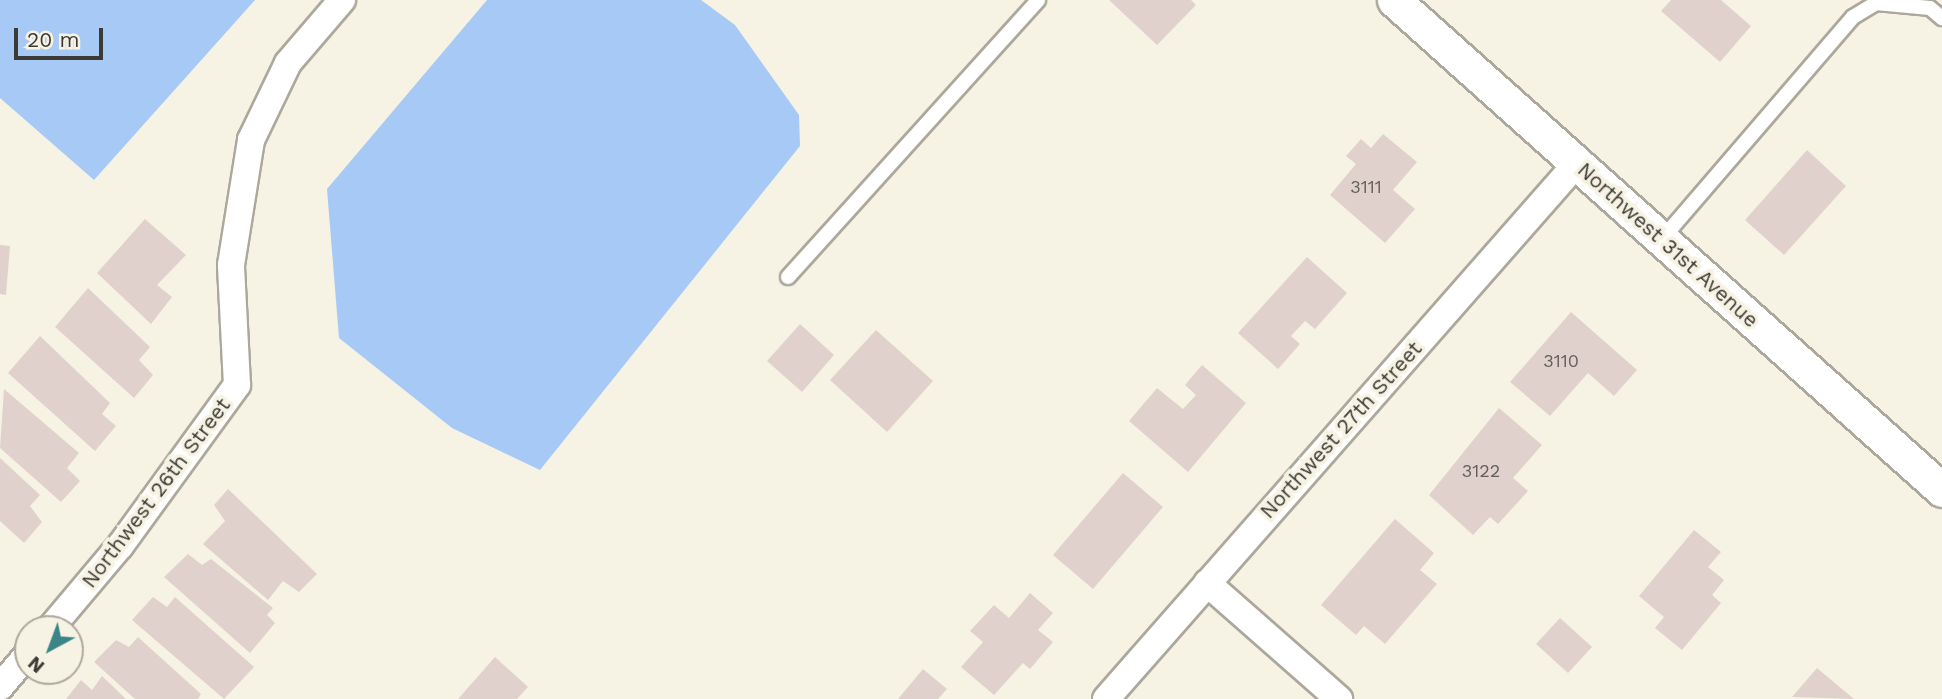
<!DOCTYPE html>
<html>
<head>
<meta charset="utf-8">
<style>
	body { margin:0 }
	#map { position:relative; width:1942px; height:699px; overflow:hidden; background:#f7f3e4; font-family:"Work Sans",sans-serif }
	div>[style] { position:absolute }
	.water>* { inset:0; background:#a7c9f5 }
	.building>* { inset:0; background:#e1d1cc }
	.roads { filter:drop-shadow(2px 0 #aca89b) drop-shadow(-2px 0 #aca89b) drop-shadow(0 2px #aca89b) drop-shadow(0 -2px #aca89b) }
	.service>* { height:14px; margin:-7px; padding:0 7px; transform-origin:7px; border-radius:7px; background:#fff }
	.minor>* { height:26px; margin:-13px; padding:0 13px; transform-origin:13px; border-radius:13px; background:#fff }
	.tertiary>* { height:33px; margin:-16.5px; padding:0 16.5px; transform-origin:16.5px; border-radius:16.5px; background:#fff }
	span { translate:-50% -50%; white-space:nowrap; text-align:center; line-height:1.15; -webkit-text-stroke:7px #f7f3e4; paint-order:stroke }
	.number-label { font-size:18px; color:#65605b }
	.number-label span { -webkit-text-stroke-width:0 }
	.street-label { font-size:21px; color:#3c3a35 }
	.north { position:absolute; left:14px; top:615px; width:70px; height:70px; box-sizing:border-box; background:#f7f3e4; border:2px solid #aca99e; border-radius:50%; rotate:221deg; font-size:19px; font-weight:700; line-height:28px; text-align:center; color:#3c3a35 }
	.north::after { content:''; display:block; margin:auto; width:24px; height:32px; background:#3b8487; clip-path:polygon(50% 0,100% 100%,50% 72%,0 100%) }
	.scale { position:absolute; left:14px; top:28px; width:89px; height:32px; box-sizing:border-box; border:4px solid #3c3a35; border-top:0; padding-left:9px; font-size:21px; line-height:24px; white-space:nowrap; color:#3c3a35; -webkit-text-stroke:5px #f7f3e4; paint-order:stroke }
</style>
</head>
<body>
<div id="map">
	<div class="water">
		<div style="clip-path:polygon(0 0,255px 0,94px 180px,0 98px)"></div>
		<div style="clip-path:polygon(487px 0,701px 0,735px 25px,799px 115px,800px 146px,540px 470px,452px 428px,339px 338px,327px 189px)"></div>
	</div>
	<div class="building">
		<div style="clip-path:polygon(1109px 0,1191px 0,1196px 5px,1157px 45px)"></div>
		<div style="clip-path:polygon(1671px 0,1721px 0,1751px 26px,1720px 62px,1661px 11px)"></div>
		<div style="clip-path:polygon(1383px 134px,1417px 162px,1393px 190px,1415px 209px,1385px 243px,1330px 195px,1356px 164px,1346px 156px,1361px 139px,1371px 148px)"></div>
		<div style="clip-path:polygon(1807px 150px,1846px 186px,1784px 255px,1745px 220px)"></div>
		<div style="clip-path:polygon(145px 219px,186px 255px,157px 285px,172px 297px,151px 324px,97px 273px)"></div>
		<div style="clip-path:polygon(0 245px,10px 246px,6px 295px,0 294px)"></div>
		<div style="clip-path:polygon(1307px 257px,1347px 293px,1315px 329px,1305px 321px,1291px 336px,1300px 344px,1278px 369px,1238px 333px)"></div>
		<div style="clip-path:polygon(88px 288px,150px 347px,139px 360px,153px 375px,134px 398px,55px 327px)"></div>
		<div style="clip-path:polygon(1571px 312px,1637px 370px,1614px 396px,1588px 373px,1550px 416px,1510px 382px)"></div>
		<div style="clip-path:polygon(800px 324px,834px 355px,802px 392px,767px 361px)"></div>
		<div style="clip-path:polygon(876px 330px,933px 381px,887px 432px,830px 380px)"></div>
		<div style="clip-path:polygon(40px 336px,110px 403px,102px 414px,116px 426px,95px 451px,8px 373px)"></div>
		<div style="clip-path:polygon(1202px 365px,1246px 403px,1188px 472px,1129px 421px,1157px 388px,1183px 409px,1196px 395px,1185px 385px)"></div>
		<div style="clip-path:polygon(4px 389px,79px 453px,67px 468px,80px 481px,61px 502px,0 448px)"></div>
		<div style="clip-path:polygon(1499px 408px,1542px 445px,1513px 478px,1528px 491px,1498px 524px,1490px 517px,1473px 535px,1429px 495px)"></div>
		<div style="clip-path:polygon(0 458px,40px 495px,30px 506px,42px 522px,24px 543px,0 521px)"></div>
		<div style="clip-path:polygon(1123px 473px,1163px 507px,1093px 589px,1053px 555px)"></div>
		<div style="clip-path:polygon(228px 489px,317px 574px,299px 592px,283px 581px,268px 600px,203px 544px,225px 521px,214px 505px)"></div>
		<div style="clip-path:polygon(1395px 519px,1434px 553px,1420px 570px,1437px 584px,1385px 644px,1364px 626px,1356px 635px,1321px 605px)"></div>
		<div style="clip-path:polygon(1694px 530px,1721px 552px,1708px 567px,1724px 580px,1712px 595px,1721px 603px,1682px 650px,1655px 628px,1664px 617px,1639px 596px)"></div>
		<div style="clip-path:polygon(188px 554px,202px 565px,211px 559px,273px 608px,267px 615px,275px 623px,250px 653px,164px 577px)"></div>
		<div style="clip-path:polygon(1030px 593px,1053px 613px,1038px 630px,1053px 642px,1030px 669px,1023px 663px,994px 695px,961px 667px,983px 642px,970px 631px,994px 605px,1009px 618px)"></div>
		<div style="clip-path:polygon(153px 597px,167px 607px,175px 597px,254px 667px,224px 699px,132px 620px)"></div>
		<div style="clip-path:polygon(1560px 618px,1592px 647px,1568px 673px,1536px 644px)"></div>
		<div style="clip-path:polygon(138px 637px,201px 694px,198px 699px,135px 699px,94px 662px,116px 640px,129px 647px)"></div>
		<div style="clip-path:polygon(495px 657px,528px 687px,517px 699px,458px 699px)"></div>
		<div style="clip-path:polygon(1817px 668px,1854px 699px,1792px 697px)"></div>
		<div style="clip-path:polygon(923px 669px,947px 689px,938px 699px,898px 699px)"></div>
		<div style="clip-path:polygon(102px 676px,126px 699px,66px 699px,81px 680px,92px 690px)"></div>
	</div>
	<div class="roads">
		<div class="service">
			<div style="left:1662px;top:239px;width:293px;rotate:-49.3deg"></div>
			<div style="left:1853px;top:17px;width:27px;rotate:-31deg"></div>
			<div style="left:1876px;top:3px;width:54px;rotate:5.3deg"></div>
			<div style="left:1930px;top:8px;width:16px;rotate:40deg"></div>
			<div style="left:788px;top:277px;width:373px;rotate:-47.9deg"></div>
		</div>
		<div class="minor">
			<div style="left:1207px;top:583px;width:176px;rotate:41.3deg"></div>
			<div style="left:50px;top:629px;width:109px;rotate:-49.9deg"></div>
			<div style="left:120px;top:546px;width:199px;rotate:-54deg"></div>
			<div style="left:237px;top:385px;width:120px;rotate:-92.9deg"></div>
			<div style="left:231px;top:265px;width:127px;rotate:-80.9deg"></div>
			<div style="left:251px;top:140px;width:85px;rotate:-64.3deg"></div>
			<div style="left:288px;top:63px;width:83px;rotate:-49.4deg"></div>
			<div style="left:0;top:687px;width:43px;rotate:-49.7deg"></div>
			<div style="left:1106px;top:699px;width:714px;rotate:-48.69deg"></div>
		</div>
		<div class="tertiary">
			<div style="left:1394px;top:0;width:735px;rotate:41.8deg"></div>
		</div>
	</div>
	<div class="number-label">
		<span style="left:1366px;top:187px">3111</span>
		<span style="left:1561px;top:361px">3110</span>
		<span style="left:1481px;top:471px">3122</span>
	</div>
	<div class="street-label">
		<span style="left:1668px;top:245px;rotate:42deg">Northwest 31st Avenue</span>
		<span style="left:1341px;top:430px;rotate:-48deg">Northwest 27th Street</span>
		<span style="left:156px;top:493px;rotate:-53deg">Northwest 26th Street</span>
	</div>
	<div class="north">N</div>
	<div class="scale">20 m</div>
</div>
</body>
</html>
